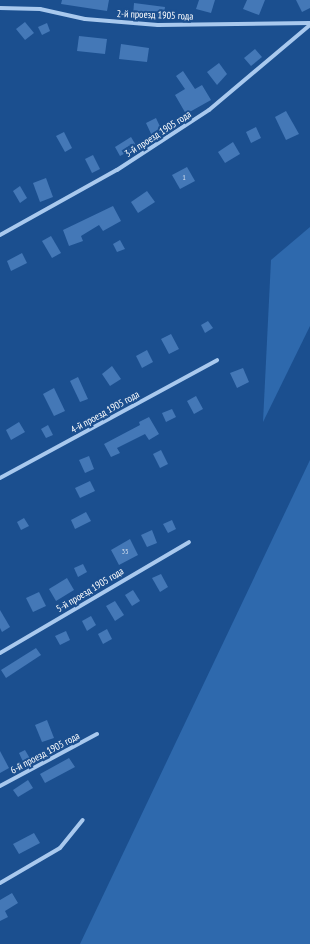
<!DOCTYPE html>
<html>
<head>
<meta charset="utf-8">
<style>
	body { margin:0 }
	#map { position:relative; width:310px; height:944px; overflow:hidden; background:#1b4f8f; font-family:"PT Sans Narrow",sans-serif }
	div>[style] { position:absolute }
	.green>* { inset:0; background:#2e69ad }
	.building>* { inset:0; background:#4478b7 }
	.minor>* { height:4px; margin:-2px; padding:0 2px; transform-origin:2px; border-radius:2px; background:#a9c9ee }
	span { translate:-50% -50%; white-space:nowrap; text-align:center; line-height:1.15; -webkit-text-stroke:4px #1b4f8f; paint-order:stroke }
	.number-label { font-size:8px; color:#d0dded }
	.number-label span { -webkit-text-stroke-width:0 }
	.street-label { font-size:10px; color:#fff }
</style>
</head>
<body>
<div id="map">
	<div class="green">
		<div style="clip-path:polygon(310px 227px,310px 326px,263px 422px,271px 260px)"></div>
		<div style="clip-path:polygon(310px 460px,310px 944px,80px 944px)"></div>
	</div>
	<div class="building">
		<div style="clip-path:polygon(62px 0,109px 0,107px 11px,61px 4px)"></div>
		<div style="clip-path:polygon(199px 0,215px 0,211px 13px,196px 9px)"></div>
		<div style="clip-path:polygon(247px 0,265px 0,259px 15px,243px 9px)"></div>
		<div style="clip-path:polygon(296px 0,310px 0,310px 8px,302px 12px)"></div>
		<div style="clip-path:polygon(134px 3px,165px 7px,163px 20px,133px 16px)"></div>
		<div style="clip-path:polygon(25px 22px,34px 33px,25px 40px,16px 29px)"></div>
		<div style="clip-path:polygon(47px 23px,50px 31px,42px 35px,38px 27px)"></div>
		<div style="clip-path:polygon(79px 36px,107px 39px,105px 54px,77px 51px)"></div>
		<div style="clip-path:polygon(121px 44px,149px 48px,147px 62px,119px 59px)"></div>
		<div style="clip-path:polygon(255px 49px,262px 57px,251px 66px,244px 58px)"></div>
		<div style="clip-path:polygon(219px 63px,227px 74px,217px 85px,207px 72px)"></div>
		<div style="clip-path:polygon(183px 71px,195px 89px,202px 85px,211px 100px,186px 114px,175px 95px,185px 89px,176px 76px)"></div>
		<div style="clip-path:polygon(286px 111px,299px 134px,286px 140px,275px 117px)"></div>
		<div style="clip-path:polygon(156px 118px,163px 133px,153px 138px,146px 123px)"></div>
		<div style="clip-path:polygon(256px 127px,261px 138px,251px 143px,246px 132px)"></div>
		<div style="clip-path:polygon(64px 132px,72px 148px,65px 152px,56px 136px)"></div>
		<div style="clip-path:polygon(131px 137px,137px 147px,120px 156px,115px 147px)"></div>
		<div style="clip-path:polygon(233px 142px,240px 154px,225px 163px,218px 152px)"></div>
		<div style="clip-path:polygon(93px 155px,100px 169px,92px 173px,85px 159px)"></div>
		<div style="clip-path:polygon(187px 167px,195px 181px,180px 189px,172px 175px)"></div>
		<div style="clip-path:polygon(46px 178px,53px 197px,40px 202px,33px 183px)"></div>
		<div style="clip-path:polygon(20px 186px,27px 198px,20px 203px,13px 191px)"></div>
		<div style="clip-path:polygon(147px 191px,155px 202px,138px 213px,131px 202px)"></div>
		<div style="clip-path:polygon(113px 206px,121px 221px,103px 231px,99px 225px,81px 236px,83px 241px,69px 246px,63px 230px)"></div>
		<div style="clip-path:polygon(51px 236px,61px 253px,52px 258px,42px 241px)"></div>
		<div style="clip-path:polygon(120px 240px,125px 249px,117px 252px,113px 244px)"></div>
		<div style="clip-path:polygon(22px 253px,27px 263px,11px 271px,7px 261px)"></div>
		<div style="clip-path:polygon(208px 321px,213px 328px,205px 333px,201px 325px)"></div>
		<div style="clip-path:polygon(171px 334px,179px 349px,169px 354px,161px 339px)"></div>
		<div style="clip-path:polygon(147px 350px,153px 362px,142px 368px,136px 356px)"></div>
		<div style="clip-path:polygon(112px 366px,121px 379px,110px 386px,102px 374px)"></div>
		<div style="clip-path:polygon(243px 368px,249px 382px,237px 388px,230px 373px)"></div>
		<div style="clip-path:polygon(78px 377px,88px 399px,80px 402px,70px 381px)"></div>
		<div style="clip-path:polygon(54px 388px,65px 411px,54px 416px,43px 394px)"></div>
		<div style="clip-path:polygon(196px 396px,203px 409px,194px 414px,187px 401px)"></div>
		<div style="clip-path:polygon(172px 409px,176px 417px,166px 422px,162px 413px)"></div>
		<div style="clip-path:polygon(149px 417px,159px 434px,149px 440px,145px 434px,117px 448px,120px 453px,111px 457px,104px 444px,140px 425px,139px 422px)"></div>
		<div style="clip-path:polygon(19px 422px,25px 432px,11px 440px,6px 430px)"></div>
		<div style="clip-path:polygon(48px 425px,53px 435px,46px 438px,41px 429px)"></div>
		<div style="clip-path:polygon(161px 450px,168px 464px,160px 468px,153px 454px)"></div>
		<div style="clip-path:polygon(89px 456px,94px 469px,85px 473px,79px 460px)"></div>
		<div style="clip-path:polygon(90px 481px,95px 491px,80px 498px,75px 488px)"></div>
		<div style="clip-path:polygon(86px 512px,91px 521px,75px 529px,71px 520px)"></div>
		<div style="clip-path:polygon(24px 518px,29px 526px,21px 530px,17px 522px)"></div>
		<div style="clip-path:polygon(172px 520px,176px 529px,168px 533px,163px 524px)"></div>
		<div style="clip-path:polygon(152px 530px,157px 543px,147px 547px,141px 535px)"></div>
		<div style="clip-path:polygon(130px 539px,138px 555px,119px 565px,111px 550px)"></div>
		<div style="clip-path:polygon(83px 564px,87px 572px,78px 577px,74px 568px)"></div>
		<div style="clip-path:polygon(161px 574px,168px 587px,160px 592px,152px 578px)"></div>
		<div style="clip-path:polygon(67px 578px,74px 590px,56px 601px,49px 589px)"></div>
		<div style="clip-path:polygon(133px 590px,140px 601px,132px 606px,125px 595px)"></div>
		<div style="clip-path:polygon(39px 592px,46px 606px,33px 612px,26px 598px)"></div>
		<div style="clip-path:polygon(115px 601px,124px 615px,115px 621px,106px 606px)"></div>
		<div style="clip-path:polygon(0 610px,10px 627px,2px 632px,0 628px)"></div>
		<div style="clip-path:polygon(91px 616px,96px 625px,87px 631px,82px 621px)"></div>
		<div style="clip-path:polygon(107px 629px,112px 639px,103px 644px,98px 634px)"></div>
		<div style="clip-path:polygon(66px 631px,70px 640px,60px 645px,55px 636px)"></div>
		<div style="clip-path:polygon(36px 648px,41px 655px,6px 678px,1px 670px)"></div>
		<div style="clip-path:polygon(47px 720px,54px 738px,42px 742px,35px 725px)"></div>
		<div style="clip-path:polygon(25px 750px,32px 762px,25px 766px,19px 753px)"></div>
		<div style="clip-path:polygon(0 751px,9px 768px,0 773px)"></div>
		<div style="clip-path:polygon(69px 758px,75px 767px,45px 783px,40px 774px)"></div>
		<div style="clip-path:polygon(28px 780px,33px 788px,18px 797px,13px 790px)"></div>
		<div style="clip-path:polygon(34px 833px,40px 843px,19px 854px,13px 844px)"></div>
		<div style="clip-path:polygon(12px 893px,18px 903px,5px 911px,8px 917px,0 921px,0 900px)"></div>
	</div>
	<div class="minor">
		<div style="left:0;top:8px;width:40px;rotate:1.4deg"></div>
		<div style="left:40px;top:9px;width:46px;rotate:12.5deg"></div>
		<div style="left:85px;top:19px;width:73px;rotate:4.7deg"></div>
		<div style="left:158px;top:25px;width:152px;rotate:-0.8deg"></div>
		<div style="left:0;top:235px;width:134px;rotate:-29.1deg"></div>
		<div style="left:117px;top:170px;width:110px;rotate:-33.1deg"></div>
		<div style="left:209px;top:110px;width:132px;rotate:-40.1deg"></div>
		<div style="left:0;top:478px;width:247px;rotate:-28.5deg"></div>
		<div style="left:0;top:653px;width:219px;rotate:-30.4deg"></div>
		<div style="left:0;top:786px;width:110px;rotate:-28.2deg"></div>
		<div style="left:0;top:883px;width:69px;rotate:-30.3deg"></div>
		<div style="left:60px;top:848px;width:36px;rotate:-51deg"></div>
	</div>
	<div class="number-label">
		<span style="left:184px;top:178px">1</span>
		<span style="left:125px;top:552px">35</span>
	</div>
	<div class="street-label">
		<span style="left:155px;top:15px;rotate:2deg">2-й проезд 1905 года</span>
		<span style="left:158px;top:134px;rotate:-33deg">3-й проезд 1905 года</span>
		<span style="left:105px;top:412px;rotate:-29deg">4-й проезд 1905 года</span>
		<span style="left:90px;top:590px;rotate:-31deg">5-й проезд 1905 года</span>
		<span style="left:45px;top:753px;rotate:-28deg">6-й проезд 1905 года</span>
	</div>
</div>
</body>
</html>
